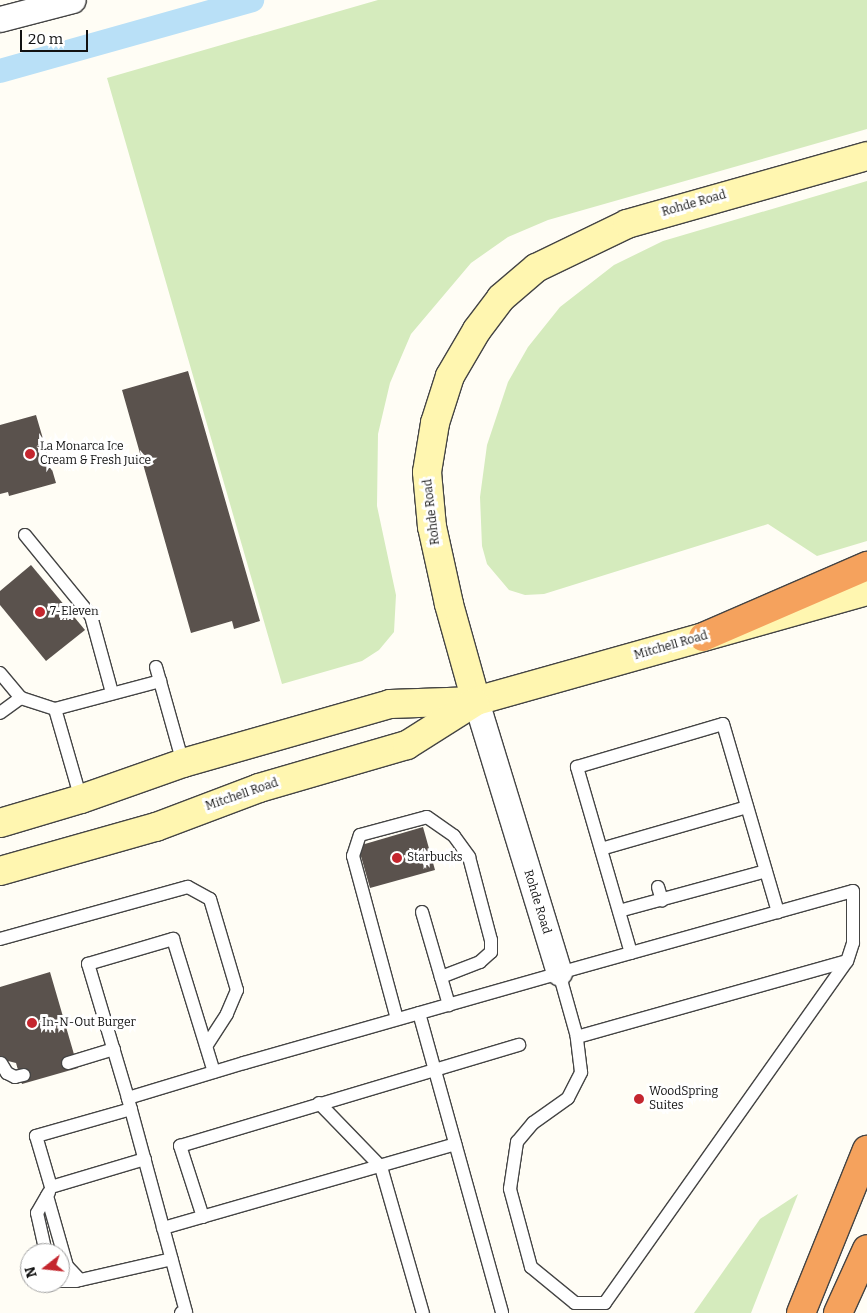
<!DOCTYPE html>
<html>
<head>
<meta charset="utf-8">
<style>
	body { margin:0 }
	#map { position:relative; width:867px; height:1313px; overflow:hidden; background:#fffdf5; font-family:Bitter,serif }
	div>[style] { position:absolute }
	.green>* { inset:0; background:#d5ebbd }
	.canal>* { height:24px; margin:-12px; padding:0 12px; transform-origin:12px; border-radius:12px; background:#b9e0f7 }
	.building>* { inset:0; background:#5a524d }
	.roads { filter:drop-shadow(1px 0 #444) drop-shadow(-1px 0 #444) drop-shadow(0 1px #444) drop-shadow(0 -1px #444) }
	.lane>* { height:12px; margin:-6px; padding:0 6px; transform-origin:6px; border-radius:6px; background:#fff }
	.street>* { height:25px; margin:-12.5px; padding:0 12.5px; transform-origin:12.5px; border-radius:12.5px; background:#fff }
	.secondary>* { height:28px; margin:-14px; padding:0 14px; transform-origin:14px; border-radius:14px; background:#fff6b0 }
	.highway>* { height:28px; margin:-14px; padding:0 14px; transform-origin:14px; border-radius:14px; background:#f5a25d }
	.dots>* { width:14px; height:14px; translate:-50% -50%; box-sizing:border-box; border:2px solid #fff; border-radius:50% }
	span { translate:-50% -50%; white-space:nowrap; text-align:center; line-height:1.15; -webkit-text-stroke:5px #fff; paint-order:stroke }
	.street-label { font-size:12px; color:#111 }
	.poi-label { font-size:12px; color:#111 }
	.left { translate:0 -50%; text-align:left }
	.north { position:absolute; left:20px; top:1243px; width:50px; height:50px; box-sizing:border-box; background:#fff; border:1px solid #a0a0a0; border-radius:50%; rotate:254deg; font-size:14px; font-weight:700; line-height:20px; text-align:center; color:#111 }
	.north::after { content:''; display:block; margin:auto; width:18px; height:22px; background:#c4262e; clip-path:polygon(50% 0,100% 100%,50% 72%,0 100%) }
	.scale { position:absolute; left:20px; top:30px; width:68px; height:22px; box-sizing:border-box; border:2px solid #111; border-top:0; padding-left:6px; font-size:15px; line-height:18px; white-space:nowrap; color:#111; -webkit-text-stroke:4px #fff; paint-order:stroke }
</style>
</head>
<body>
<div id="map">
	<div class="green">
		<div style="clip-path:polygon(378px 0,867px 0,867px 129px,548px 220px,508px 237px,471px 263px,411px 334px,390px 383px,378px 434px,377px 506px,396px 595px,394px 632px,379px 650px,362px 661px,282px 684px,107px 78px)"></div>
		<div style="clip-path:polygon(867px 181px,867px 541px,817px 556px,768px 524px,544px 594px,525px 595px,509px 590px,487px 564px,482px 546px,480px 497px,487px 445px,508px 382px,528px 347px,560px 307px,614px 265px,663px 241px)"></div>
		<div style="clip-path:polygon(798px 1194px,751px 1313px,694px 1313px,760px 1219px)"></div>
	</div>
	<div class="canal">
		<div style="left:0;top:71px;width:262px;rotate:-15.7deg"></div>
	</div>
	<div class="building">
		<div style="clip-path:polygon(188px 371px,260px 621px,234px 629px,232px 621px,191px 633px,122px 390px)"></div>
		<div style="clip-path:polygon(36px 415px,56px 483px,9px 496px,8px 492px,0 494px,0 425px)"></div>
		<div style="clip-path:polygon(31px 565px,85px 630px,46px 661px,0 605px,0 591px)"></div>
		<div style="clip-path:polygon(423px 827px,435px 870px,370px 888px,358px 846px)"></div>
		<div style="clip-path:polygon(50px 972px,78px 1068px,22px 1084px,16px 1063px,0 1059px,0 987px)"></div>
	</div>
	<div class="roads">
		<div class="lane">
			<div style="left:25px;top:535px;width:104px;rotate:50.8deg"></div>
			<div style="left:91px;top:616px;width:80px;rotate:74.7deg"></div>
			<div style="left:156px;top:667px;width:100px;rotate:74.3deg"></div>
			<div style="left:0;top:673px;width:33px;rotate:50deg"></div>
			<div style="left:21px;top:698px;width:36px;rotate:18deg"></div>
			<div style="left:55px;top:709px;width:94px;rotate:73.9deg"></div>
			<div style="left:55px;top:709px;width:109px;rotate:-14.9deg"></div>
			<div style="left:0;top:713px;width:26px;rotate:-36deg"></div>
			<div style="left:601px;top:849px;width:152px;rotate:-16deg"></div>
			<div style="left:658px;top:887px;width:14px;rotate:73deg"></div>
			<div style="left:619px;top:911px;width:152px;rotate:-15.2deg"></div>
			<div style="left:422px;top:912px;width:97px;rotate:73.8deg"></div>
			<div style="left:0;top:939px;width:195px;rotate:-15.5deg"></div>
			<div style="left:188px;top:887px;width:25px;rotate:29deg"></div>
			<div style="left:210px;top:899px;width:95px;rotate:73.5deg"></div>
			<div style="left:237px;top:990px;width:26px;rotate:113deg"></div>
			<div style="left:227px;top:1014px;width:38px;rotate:123deg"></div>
			<div style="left:631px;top:953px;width:194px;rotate:-106.2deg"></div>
			<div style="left:577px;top:767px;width:152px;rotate:-16.4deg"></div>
			<div style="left:723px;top:724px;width:196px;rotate:73.7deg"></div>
			<div style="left:419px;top:1013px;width:311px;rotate:74.5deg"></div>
			<div style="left:397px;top:1019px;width:169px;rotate:-105.1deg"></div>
			<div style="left:353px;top:856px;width:22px;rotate:-72deg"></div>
			<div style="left:360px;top:835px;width:69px;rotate:-15deg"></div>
			<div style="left:427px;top:817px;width:33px;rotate:35deg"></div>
			<div style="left:454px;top:836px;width:26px;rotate:54deg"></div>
			<div style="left:469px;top:857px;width:86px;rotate:75.2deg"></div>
			<div style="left:491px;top:940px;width:12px;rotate:90deg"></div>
			<div style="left:491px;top:952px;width:15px;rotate:138deg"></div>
			<div style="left:480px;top:962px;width:42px;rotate:159deg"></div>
			<div style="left:577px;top:1037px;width:280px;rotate:-15.7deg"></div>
			<div style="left:1px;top:1063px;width:12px;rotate:59deg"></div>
			<div style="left:7px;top:1073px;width:9px;rotate:27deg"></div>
			<div style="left:15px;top:1077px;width:9px;rotate:-13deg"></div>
			<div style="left:68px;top:1063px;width:48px;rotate:-16.9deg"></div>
			<div style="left:128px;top:1098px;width:140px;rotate:-106.6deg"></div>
			<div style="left:88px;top:964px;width:89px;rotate:-16.4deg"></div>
			<div style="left:173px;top:939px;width:139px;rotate:72.9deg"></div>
			<div style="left:319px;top:1103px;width:89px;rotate:45.9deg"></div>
			<div style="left:381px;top:1167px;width:152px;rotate:74deg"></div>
			<div style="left:131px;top:1109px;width:99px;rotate:164.1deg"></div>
			<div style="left:36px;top:1136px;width:53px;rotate:73.6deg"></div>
			<div style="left:51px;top:1187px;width:98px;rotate:-16.6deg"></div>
			<div style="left:47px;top:1196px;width:73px;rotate:74.1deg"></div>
			<div style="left:67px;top:1266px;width:19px;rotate:47deg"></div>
			<div style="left:203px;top:1217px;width:75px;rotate:-107.9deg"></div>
			<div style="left:180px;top:1146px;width:354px;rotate:-16.6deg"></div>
			<div style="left:163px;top:1228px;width:304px;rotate:-16deg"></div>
			<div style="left:46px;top:1253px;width:41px;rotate:-102.7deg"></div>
			<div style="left:37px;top:1213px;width:24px;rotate:-60deg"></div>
			<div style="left:60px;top:1281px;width:16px"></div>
			<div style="left:76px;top:1281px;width:98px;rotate:-12.9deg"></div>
			<div style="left:181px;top:1313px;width:5px;rotate:-11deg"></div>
			<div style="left:186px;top:1312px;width:222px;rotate:-105.2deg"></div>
			<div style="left:128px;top:1098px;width:121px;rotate:-16.8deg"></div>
			<div style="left:244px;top:1063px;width:328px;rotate:-15.9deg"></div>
			<div style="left:559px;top:973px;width:305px;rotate:-15.6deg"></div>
			<div style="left:853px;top:891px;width:52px;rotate:90deg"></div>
			<div style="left:853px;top:943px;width:19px;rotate:108deg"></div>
			<div style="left:847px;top:961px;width:419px;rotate:125.3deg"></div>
			<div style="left:605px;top:1303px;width:30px;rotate:180deg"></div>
			<div style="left:575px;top:1303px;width:57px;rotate:-140.7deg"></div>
			<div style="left:531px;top:1267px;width:81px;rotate:-105.1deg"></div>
			<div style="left:510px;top:1189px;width:48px;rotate:-81.5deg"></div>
			<div style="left:517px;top:1142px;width:25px;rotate:-50deg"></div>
			<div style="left:533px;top:1123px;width:43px;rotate:-35.5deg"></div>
			<div style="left:568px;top:1098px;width:29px;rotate:-63deg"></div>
			<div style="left:581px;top:1072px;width:35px;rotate:-97deg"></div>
			<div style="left:577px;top:1037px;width:66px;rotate:-105.7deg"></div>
		</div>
		<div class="street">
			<div style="left:0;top:19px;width:75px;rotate:-14.6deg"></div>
			<div style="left:476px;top:701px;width:284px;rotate:73deg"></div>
		</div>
		<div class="secondary">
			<div style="left:476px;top:701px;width:101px;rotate:-105.6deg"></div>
			<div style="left:449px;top:604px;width:79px;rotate:-102.4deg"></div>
			<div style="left:432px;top:527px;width:55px;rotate:-95.2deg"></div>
			<div style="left:427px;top:472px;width:50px;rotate:-80.7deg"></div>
			<div style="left:435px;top:423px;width:49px;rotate:-72.3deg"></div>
			<div style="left:450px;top:376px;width:53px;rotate:-59.6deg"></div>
			<div style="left:477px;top:330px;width:40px;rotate:-53deg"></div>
			<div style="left:501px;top:298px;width:46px;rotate:-40.6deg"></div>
			<div style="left:536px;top:268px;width:101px;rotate:-25.8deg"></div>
			<div style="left:627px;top:224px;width:249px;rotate:-15.8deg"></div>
			<div style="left:0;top:823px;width:84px;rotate:-16.5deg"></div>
			<div style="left:81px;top:799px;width:108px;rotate:-19.4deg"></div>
			<div style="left:183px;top:763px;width:215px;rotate:-15.9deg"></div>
			<div style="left:390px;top:704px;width:86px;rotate:-2deg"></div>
			<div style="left:476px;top:701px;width:406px;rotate:-15.7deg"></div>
			<div style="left:0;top:871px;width:162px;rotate:-15.8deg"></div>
			<div style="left:156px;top:827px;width:110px;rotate:-20.7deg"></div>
			<div style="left:259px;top:788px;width:154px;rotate:-16.2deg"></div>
			<div style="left:407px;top:745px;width:80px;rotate:-32.3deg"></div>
		</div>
		<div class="highway">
			<div style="left:703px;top:637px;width:179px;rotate:-23.4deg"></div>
			<div style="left:801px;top:1313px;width:176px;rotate:-68deg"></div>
			<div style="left:838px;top:1313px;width:70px;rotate:-65.6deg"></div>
		</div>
	</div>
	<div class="dots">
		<div style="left:30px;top:454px;background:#c4262e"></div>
		<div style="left:40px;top:612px;background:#c4262e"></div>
		<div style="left:397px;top:858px;background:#c4262e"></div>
		<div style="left:32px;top:1023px;background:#c4262e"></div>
		<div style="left:639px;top:1099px;background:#c4262e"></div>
	</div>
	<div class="street-label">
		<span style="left:694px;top:204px;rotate:-16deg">Rohde Road</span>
		<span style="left:432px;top:512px;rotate:-97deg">Rohde Road</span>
		<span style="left:671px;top:646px;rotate:-16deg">Mitchell Road</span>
		<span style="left:242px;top:795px;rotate:-19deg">Mitchell Road</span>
		<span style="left:537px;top:902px;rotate:73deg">Rohde Road</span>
	</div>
	<div class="poi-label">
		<span class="left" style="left:40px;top:454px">La Monarca Ice<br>Cream &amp; Fresh Juice</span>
		<span class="left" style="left:50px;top:612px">7-Eleven</span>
		<span class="left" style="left:407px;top:858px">Starbucks</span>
		<span class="left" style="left:42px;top:1023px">In-N-Out Burger</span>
		<span class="left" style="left:649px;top:1099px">WoodSpring<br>Suites</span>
	</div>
	<div class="north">N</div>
	<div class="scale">20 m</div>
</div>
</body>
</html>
